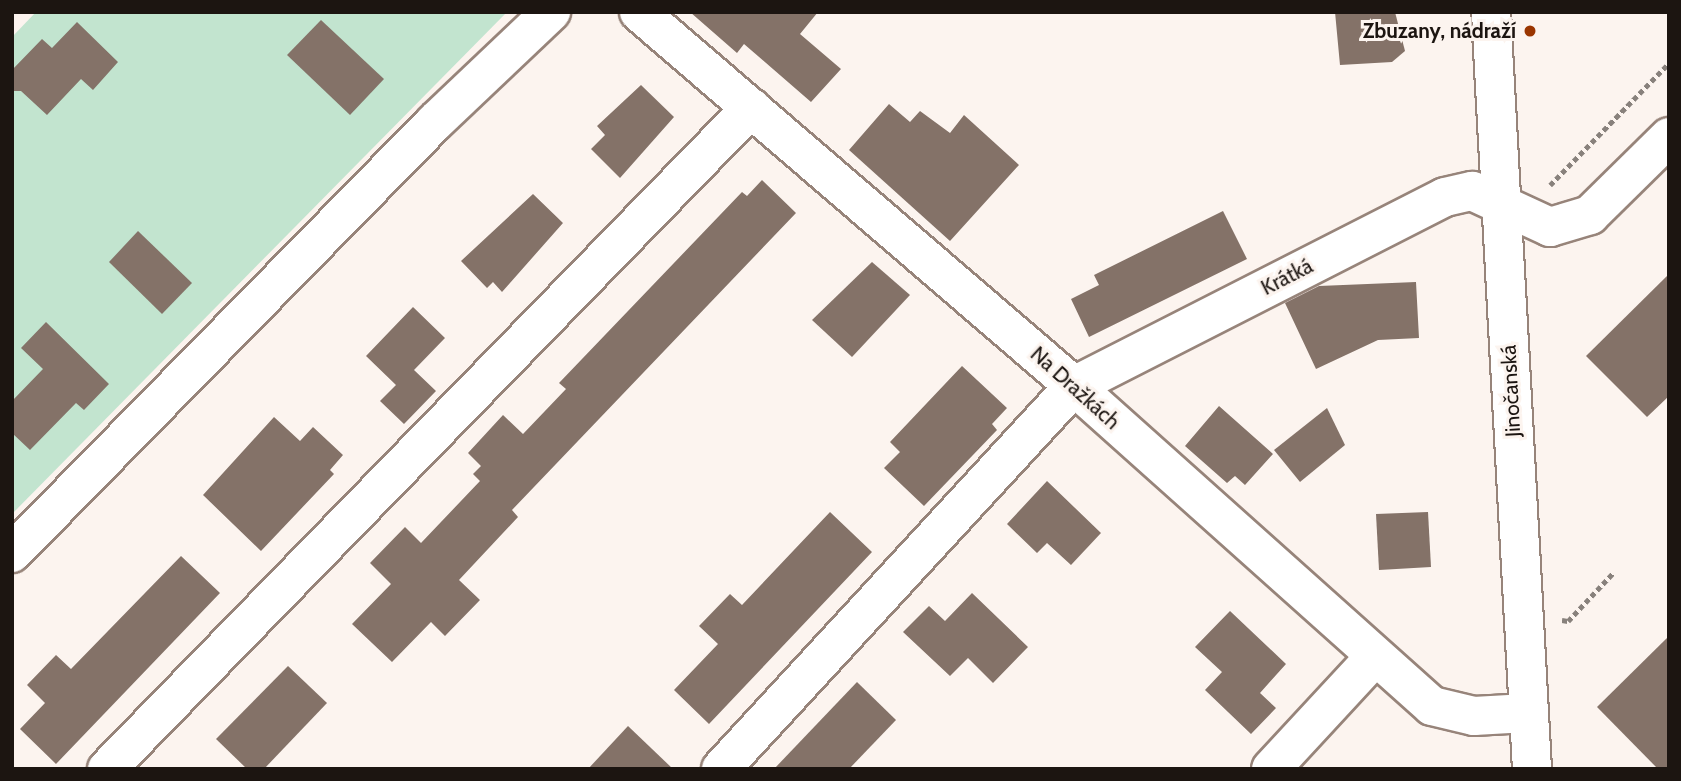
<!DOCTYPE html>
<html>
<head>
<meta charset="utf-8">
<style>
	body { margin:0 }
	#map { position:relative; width:1681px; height:781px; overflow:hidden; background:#fcf4ef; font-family:Cabin,sans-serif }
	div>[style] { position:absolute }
	.green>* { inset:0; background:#c2e4cf }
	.building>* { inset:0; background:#847268 }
	.path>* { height:4.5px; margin-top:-2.25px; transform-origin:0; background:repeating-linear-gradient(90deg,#88817c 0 5px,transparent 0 8.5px) }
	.roads { filter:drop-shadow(2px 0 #97847a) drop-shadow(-2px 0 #97847a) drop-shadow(0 2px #97847a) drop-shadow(0 -2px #97847a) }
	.minor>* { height:38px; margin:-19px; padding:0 19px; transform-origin:19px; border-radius:19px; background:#fff }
	.dots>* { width:19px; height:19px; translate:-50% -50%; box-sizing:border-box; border:4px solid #fcf4ef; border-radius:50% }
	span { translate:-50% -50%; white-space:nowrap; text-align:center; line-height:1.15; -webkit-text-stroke:6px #fcf4ef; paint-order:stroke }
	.poi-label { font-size:21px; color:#1c1511; font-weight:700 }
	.right { translate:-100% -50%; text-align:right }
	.street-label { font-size:21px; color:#1c1511 }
	.frame { position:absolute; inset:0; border:14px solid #1c1511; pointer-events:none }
</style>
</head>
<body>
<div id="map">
	<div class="green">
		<div style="clip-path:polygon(36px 12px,507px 12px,12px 514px,12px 37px)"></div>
	</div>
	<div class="building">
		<div style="clip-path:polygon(690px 12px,818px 12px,800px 34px,841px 69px,811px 102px,744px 44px,737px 53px)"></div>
		<div style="clip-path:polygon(1335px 12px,1395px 12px,1405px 51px,1392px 62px,1340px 65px)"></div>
		<div style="clip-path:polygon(321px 20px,384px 79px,350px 115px,287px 55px)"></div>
		<div style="clip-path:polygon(77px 22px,118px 62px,93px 90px,81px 79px,47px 115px,21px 91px,12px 91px,12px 70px,42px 39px,52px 48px)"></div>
		<div style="clip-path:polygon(641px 85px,674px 117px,620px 178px,591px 149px,605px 135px,597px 126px)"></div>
		<div style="clip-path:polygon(889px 104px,910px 122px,920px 111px,950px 133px,964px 115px,1019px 165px,950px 241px,849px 150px)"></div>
		<div style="clip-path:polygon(762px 180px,796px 213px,512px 510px,518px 517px,459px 580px,480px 600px,445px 636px,431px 622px,392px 662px,352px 624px,391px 584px,370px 563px,405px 527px,421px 543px,480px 481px,473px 474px,481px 466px,468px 453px,503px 415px,523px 434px,566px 389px,559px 383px,742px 192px,747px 196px)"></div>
		<div style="clip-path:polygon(533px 194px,563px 223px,502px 292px,493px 282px,487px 288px,461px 261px)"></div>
		<div style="clip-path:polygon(1223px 211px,1247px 259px,1089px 337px,1071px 299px,1099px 285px,1094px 275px)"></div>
		<div style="clip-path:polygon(138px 231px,192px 283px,162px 314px,109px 262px)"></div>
		<div style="clip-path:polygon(872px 262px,910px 295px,852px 357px,812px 320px)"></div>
		<div style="clip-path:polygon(1669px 274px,1669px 396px,1647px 417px,1586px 356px)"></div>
		<div style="clip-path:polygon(1416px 282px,1419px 338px,1378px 340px,1316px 369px,1285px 303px,1319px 286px)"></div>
		<div style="clip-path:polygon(413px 307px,445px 338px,414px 370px,436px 391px,404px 424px,380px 401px,396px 385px,366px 356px)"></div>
		<div style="clip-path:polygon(46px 322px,109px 384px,84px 410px,76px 403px,30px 450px,12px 433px,12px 401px,43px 369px,21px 348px)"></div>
		<div style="clip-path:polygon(962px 366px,1007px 408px,992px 424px,997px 430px,924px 506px,884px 468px,900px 452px,890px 442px)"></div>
		<div style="clip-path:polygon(1219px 406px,1273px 454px,1245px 485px,1235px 476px,1227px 483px,1185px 446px)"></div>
		<div style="clip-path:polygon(1327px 408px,1345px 445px,1300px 482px,1274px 450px)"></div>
		<div style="clip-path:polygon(274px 417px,300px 441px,313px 427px,343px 455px,330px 470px,334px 474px,261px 551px,203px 495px)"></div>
		<div style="clip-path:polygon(1047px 481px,1101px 533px,1071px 565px,1047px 543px,1037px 553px,1007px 524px)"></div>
		<div style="clip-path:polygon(830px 512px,872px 552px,709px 724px,674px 690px,718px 644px,699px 626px,730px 594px,742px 605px)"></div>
		<div style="clip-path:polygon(1428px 512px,1431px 567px,1379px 570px,1376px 514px)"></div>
		<div style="clip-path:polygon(181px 556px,220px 593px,56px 764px,20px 729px,45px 703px,27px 685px,56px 655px,71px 669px)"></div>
		<div style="clip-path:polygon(972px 593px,1028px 647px,993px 683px,968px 658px,950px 676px,903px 632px,929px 606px,945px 621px)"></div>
		<div style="clip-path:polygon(1230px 611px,1286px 664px,1260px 693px,1276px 708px,1251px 734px,1205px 690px,1222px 672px,1195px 647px)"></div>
		<div style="clip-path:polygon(1669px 636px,1669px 769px,1658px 769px,1597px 707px)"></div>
		<div style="clip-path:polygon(288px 666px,327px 703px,264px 769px,247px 769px,216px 739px)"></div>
		<div style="clip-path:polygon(857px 682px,896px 720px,849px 769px,774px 769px)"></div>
		<div style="clip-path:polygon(628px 726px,673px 769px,588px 769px)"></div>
	</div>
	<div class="path">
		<div style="left:1550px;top:185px;width:170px;rotate:-45.7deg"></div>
		<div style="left:1562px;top:620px;width:6px;rotate:9deg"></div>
		<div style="left:1568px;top:621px;width:66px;rotate:-46.8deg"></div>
	</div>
	<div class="roads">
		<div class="minor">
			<div style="left:639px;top:12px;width:574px;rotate:40.69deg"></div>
			<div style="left:1074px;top:386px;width:480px;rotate:41.8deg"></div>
			<div style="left:1432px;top:706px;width:43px;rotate:13.4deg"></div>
			<div style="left:1474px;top:716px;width:53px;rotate:-3.2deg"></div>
			<div style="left:1491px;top:12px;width:758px;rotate:86.9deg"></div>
			<div style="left:12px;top:553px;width:604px;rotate:-45.54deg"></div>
			<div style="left:435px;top:122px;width:160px;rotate:-43.5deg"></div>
			<div style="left:107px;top:769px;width:923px;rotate:-45.75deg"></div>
			<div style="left:721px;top:769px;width:521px;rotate:-47.33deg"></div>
			<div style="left:1074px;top:386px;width:416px;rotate:-27deg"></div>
			<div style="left:1445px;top:197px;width:28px;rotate:-13deg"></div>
			<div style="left:1472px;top:191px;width:86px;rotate:24.8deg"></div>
			<div style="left:1550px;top:227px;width:42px;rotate:-16.7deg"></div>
			<div style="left:1590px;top:215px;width:111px;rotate:-44.6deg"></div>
			<div style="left:1271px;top:769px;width:150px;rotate:-47.2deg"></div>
		</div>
	</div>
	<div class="dots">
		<div style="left:1530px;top:31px;background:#9a3500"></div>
	</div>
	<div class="poi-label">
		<span class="right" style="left:1516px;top:31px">Zbuzany, nádraží</span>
	</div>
	<div class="street-label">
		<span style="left:1287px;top:277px;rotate:-27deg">Krátká</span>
		<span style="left:1075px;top:388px;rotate:42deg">Na Dražkách</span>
		<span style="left:1511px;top:391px;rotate:-93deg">Jinočanská</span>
	</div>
	<div class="frame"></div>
</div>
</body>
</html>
